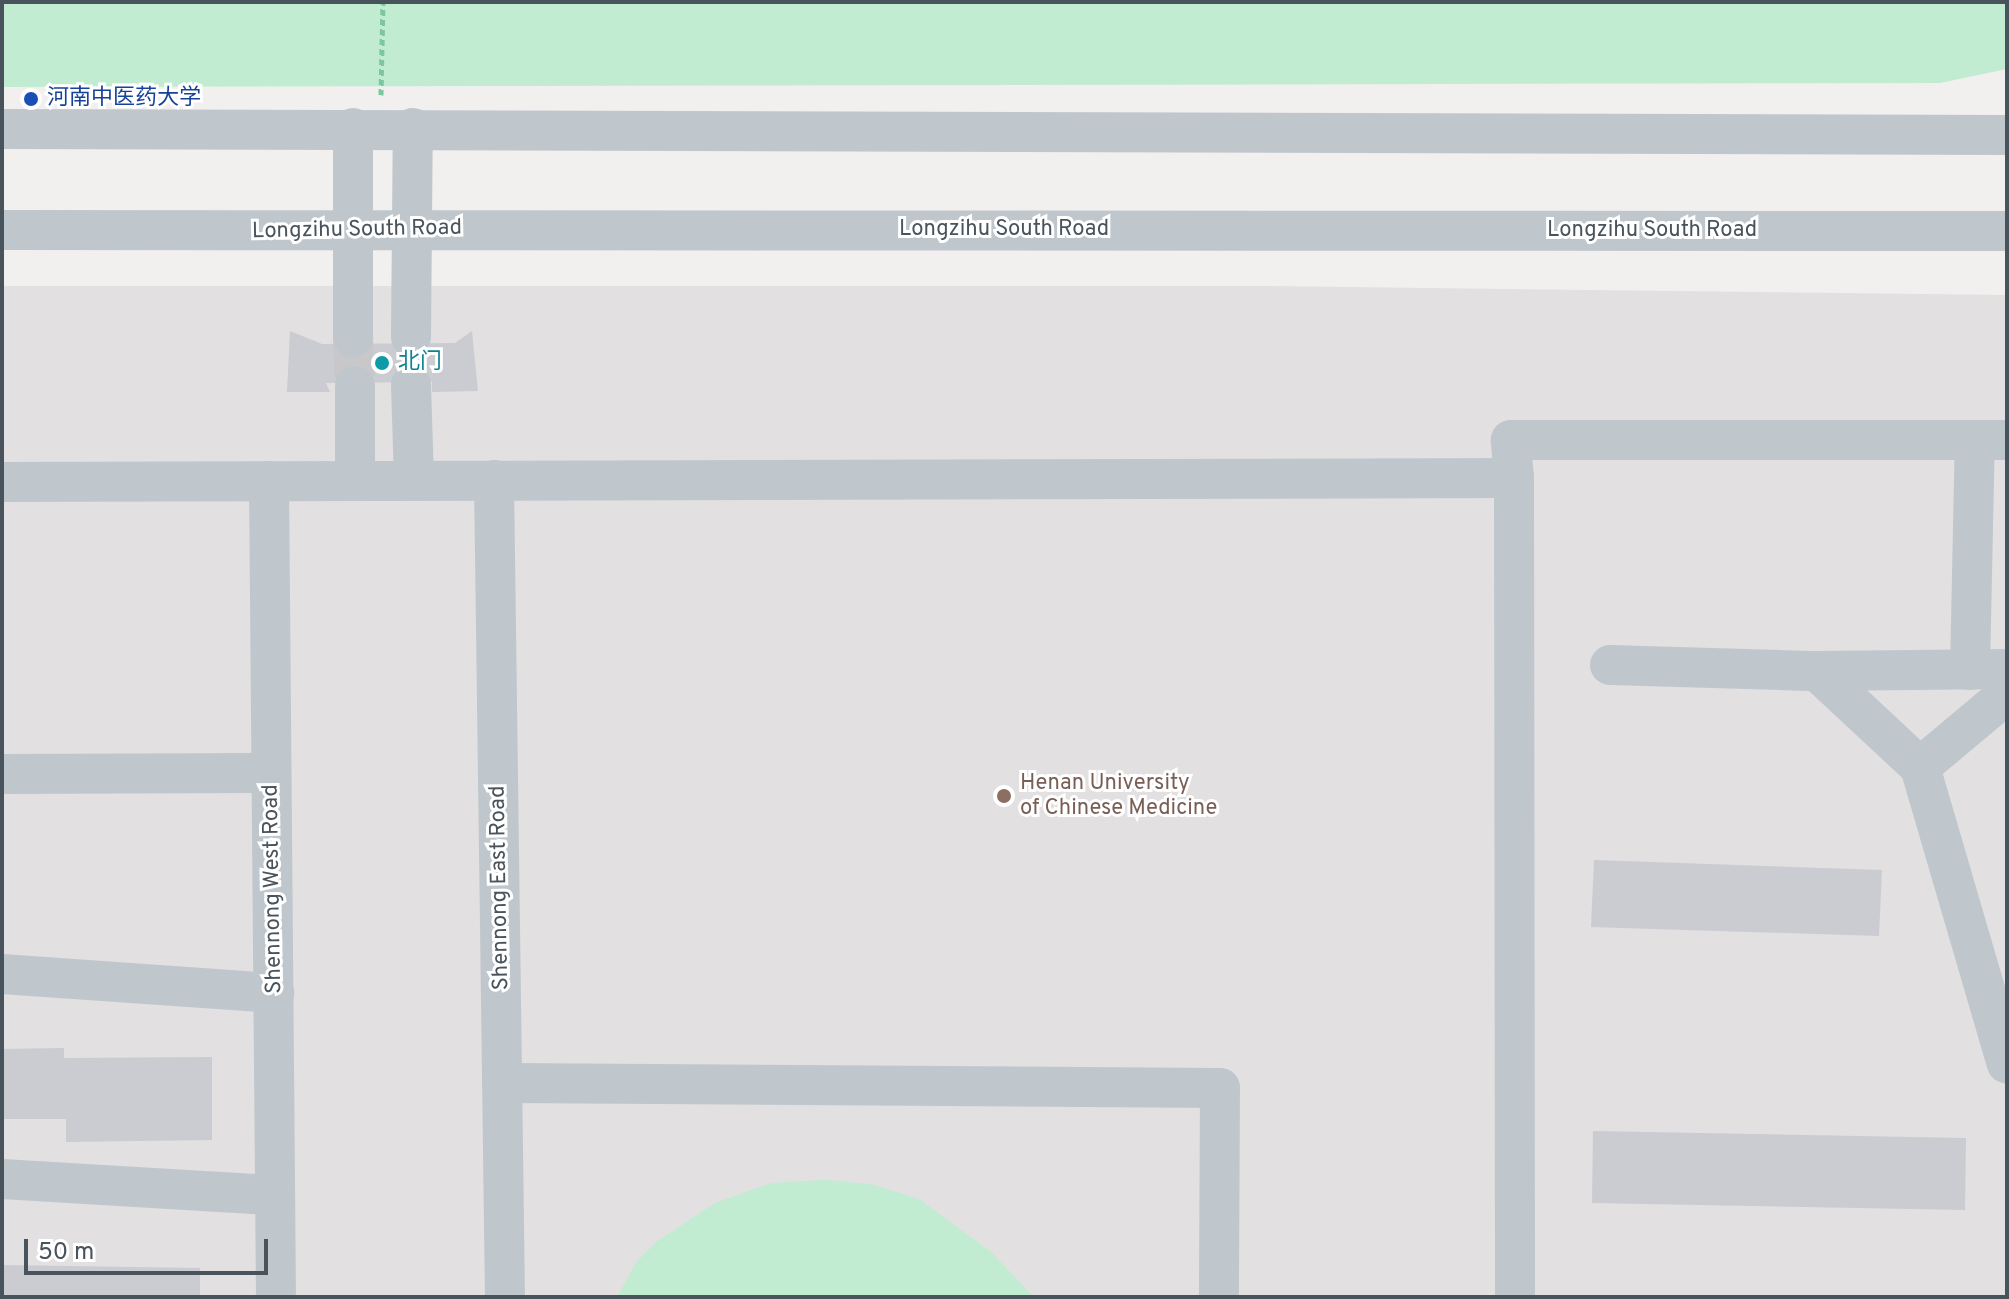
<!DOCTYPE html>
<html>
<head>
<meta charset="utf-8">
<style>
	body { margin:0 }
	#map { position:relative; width:2009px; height:1299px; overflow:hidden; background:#f2efef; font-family:Overpass,"Noto Sans SC",sans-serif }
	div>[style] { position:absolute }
	.education>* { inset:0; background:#e2e0e1 }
	.green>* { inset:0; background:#c1ecd1 }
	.building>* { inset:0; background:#caccd1 }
	.minor-tunnel>* { height:40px; margin-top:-20px; transform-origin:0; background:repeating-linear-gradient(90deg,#c8c8ca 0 40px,transparent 0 60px) }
	.path>* { height:5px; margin-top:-2.5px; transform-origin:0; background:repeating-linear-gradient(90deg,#7cc7a0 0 6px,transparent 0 10px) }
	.minor>* { height:40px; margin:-20px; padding:0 20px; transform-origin:20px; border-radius:20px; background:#bfc7cd }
	.dots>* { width:22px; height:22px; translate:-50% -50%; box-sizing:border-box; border:4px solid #fff; border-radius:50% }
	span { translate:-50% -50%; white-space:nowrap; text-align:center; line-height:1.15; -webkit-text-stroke:6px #fff; paint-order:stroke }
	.transit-label { font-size:22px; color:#164399 }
	.left { translate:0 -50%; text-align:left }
	.street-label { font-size:22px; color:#49535b }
	.culture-label { font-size:22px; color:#0d838f }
	.education-label { font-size:22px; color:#785e54 }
	.frame { position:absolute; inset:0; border:4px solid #49535b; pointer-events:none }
	.scale { position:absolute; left:24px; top:1239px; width:244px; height:36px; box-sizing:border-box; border:4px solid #49535b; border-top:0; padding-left:10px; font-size:24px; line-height:28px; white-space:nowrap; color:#49535b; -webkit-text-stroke:6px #fff; paint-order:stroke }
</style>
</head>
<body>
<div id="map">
	<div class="education">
		<div style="clip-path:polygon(2px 286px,1264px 286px,2007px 295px,2007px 1297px,2px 1297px)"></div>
	</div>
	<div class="green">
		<div style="clip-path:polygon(2px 2px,2007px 2px,2007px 69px,1940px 83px,2px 87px)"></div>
		<div style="clip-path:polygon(826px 1180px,871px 1184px,919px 1199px,990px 1251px,1034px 1297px,617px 1297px,637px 1261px,656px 1242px,715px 1203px,771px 1183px)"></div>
	</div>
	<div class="building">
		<div style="clip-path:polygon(290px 331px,322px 344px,455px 343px,472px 331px,478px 391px,432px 392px,432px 382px,326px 383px,330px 392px,287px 392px)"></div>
		<div style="clip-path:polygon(1594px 860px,1882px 870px,1879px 936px,1591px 927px)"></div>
		<div style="clip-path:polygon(64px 1048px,64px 1058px,212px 1057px,212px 1140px,66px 1142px,66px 1119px,2px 1119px,2px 1049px)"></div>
		<div style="clip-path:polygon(1593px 1131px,1966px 1138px,1965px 1210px,1592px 1203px)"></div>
		<div style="clip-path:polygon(2px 1265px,200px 1268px,200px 1297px,2px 1297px)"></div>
	</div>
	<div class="minor-tunnel">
		<div style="left:353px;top:337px;width:49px;rotate:87.7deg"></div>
	</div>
	<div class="path">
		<div style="left:381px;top:95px;width:93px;rotate:-88.8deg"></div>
	</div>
	<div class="minor">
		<div style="left:353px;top:128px;width:209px;rotate:90deg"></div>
		<div style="left:2px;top:129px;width:2005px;rotate:0.17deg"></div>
		<div style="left:2px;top:230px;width:2005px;rotate:0.03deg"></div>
		<div style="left:411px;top:337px;width:209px;rotate:-89.5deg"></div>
		<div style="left:411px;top:385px;width:95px;rotate:88.2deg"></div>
		<div style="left:355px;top:386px;width:94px;rotate:90deg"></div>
		<div style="left:1514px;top:478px;width:819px;rotate:89.93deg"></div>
		<div style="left:494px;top:480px;width:817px;rotate:89.23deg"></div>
		<div style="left:269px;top:481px;width:816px;rotate:89.51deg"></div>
		<div style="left:2px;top:482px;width:1512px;rotate:-0.15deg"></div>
		<div style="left:1514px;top:478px;width:38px;rotate:-95deg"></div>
		<div style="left:1511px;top:440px;width:496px"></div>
		<div style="left:1610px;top:665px;width:207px;rotate:1.7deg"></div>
		<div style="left:1817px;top:671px;width:141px;rotate:43deg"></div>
		<div style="left:1920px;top:767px;width:309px;rotate:73.7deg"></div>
		<div style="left:1970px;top:670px;width:230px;rotate:-88.8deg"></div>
		<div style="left:1817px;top:671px;width:190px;rotate:-0.6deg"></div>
		<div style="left:1920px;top:767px;width:114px;rotate:-40deg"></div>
		<div style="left:2px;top:774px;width:269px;rotate:-0.2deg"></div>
		<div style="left:2px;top:974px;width:273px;rotate:4deg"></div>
		<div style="left:502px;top:1083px;width:718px;rotate:0.4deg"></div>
		<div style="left:1220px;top:1088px;width:209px;rotate:90.3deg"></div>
		<div style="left:2px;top:1179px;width:273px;rotate:3.4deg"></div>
	</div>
	<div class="dots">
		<div style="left:31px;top:99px;background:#1a4fb4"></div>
		<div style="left:382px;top:363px;background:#0f9aa8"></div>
		<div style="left:1004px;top:796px;background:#8d6e63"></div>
	</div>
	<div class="transit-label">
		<span class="left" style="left:47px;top:99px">河南中医药大学</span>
	</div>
	<div class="street-label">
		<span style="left:357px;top:230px;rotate:-1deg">Longzihu South Road</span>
		<span style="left:1004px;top:230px">Longzihu South Road</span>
		<span style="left:1652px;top:231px">Longzihu South Road</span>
		<span style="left:500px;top:888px;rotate:-91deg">Shennong East Road</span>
		<span style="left:273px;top:889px;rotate:-91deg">Shennong West Road</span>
	</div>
	<div class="culture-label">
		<span class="left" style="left:398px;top:363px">北门</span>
	</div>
	<div class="education-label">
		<span class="left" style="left:1020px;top:796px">Henan University<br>of Chinese Medicine</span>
	</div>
	<div class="frame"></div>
	<div class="scale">50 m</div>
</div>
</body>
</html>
